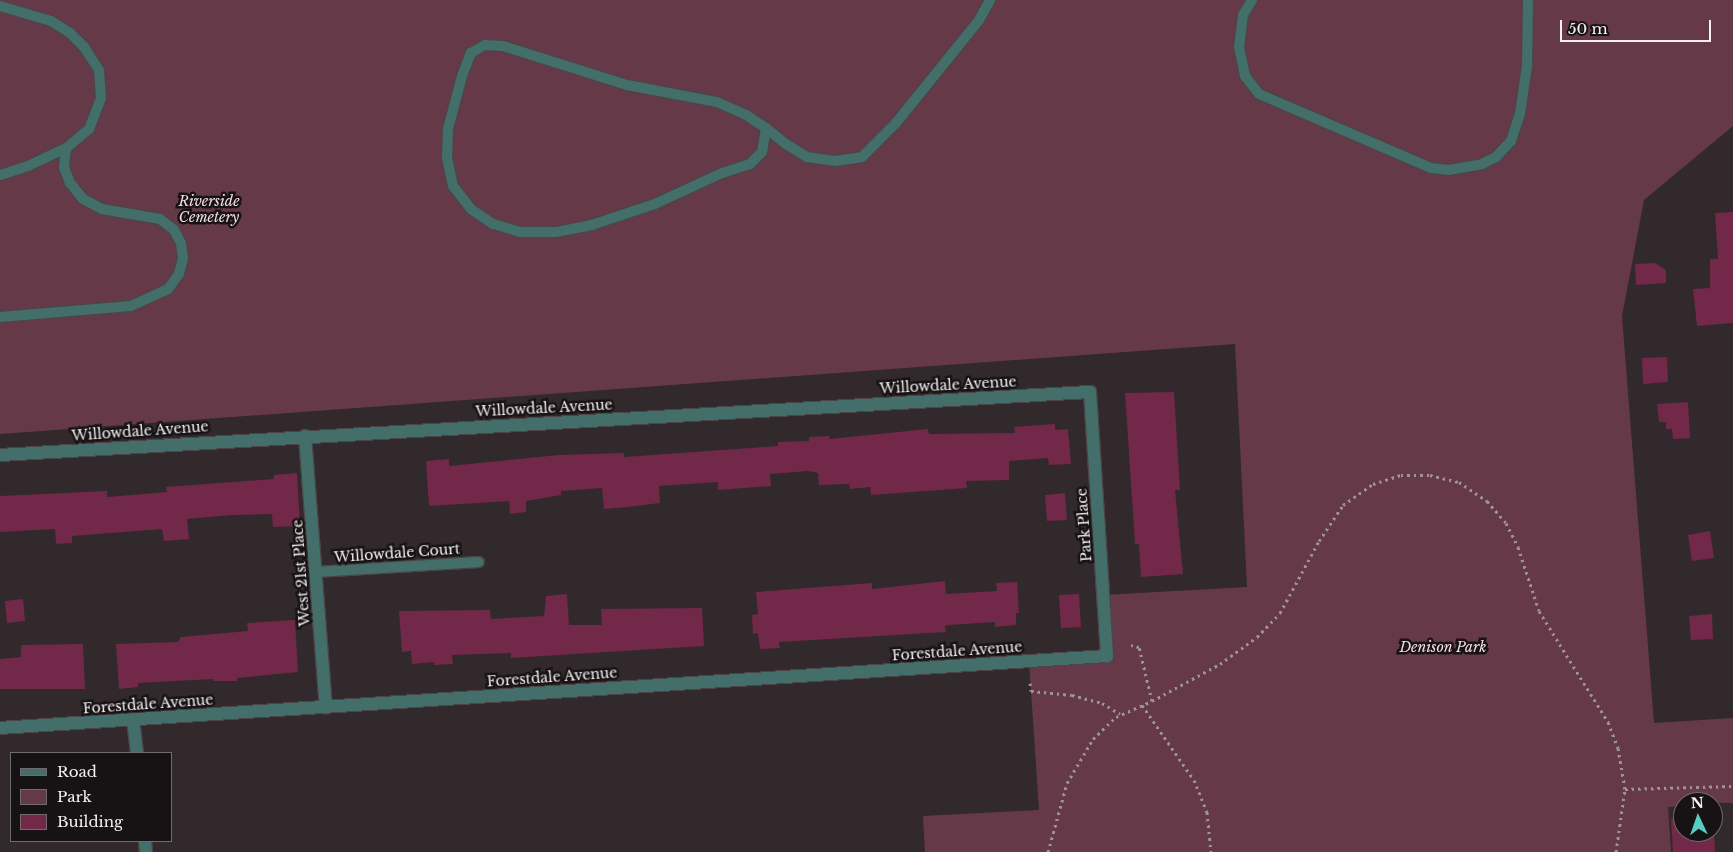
<!DOCTYPE html>
<html>
<head>
<meta charset="utf-8">
<style>
	body { margin:0 }
	#map { position:relative; width:1733px; height:852px; overflow:hidden; background:#31292c; font-family:"Libre Baskerville",serif }
	div>[style] { position:absolute }
	.green>* { inset:0; background:#663949 }
	.building>* { inset:0; background:#722848 }
	.path>* { height:3px; margin-top:-1.5px; transform-origin:0; background:repeating-linear-gradient(90deg,#9c9597 0 2.5px,transparent 0 6.5px) }
	.roads { filter:drop-shadow(1px 0 #4c4548) drop-shadow(-1px 0 #4c4548) drop-shadow(0 1px #4c4548) drop-shadow(0 -1px #4c4548) }
	.service>* { height:10px; margin:-5px; padding:0 5px; transform-origin:5px; border-radius:5px; background:#436e69 }
	.minor>* { height:12px; margin:-6px; padding:0 6px; transform-origin:6px; border-radius:6px; background:#436e69 }
	span { translate:-50% -50%; white-space:nowrap; text-align:center; line-height:1.15; -webkit-text-stroke:5px #171314; paint-order:stroke }
	.park-label { font-size:14px; color:#f4dce3; font-style:italic }
	.street-label { font-size:14px; color:#f5f0f1 }
	.legend { position:absolute; left:10px; top:752px; width:162px; height:90px; box-sizing:border-box; background:#171314; border:1px solid #706b6c; margin:0; padding:6px 9px; list-style:none; font-size:15px; color:#f5f0f1 }
	.legend li { display:flex; align-items:center; gap:10px; height:25px }
	.legend b { width:25px; border:1px solid #706b6c }
	.north { position:absolute; left:1673px; top:792px; width:50px; height:50px; box-sizing:border-box; background:#171314; border:1px solid #706b6c; border-radius:50%; rotate:357deg; font-size:14px; font-weight:700; line-height:20px; text-align:center; color:#f5f0f1 }
	.north::after { content:''; display:block; margin:auto; width:18px; height:22px; background:#57cec2; clip-path:polygon(50% 0,100% 100%,50% 72%,0 100%) }
	.scale { position:absolute; left:1560px; top:20px; width:151px; height:22px; box-sizing:border-box; border:2px solid #f5f0f1; border-top:0; padding-left:6px; font-size:15px; line-height:18px; white-space:nowrap; color:#f5f0f1; -webkit-text-stroke:4px #171314; paint-order:stroke }
</style>
</head>
<body>
<div id="map">
	<div class="green">
		<div style="clip-path:polygon(0 0,1733px 0,1733px 126px,1644px 200px,1622px 316px,1654px 723px,1733px 718px,1733px 803px,1683px 802px,1683px 806px,1668px 807px,1671px 852px,925px 852px,923px 816px,1039px 810px,1029px 661px,1107px 656px,1103px 595px,1247px 587px,1235px 344px,0 434px)"></div>
	</div>
	<div class="building">
		<div style="clip-path:polygon(1733px 212px,1733px 323px,1697px 326px,1693px 289px,1710px 288px,1710px 259px,1718px 259px,1715px 213px)"></div>
		<div style="clip-path:polygon(1655px 263px,1666px 270px,1666px 283px,1636px 285px,1635px 264px)"></div>
		<div style="clip-path:polygon(1667px 357px,1668px 382px,1643px 384px,1642px 358px)"></div>
		<div style="clip-path:polygon(1174px 392px,1180px 490px,1175px 490px,1183px 574px,1141px 577px,1139px 544px,1135px 544px,1125px 393px)"></div>
		<div style="clip-path:polygon(1688px 402px,1690px 438px,1673px 439px,1672px 429px,1666px 429px,1666px 422px,1659px 422px,1657px 404px)"></div>
		<div style="clip-path:polygon(1055px 424px,1055px 430px,1068px 429px,1071px 464px,1049px 465px,1048px 458px,1009px 461px,1009px 480px,966px 481px,967px 488px,871px 495px,870px 487px,850px 489px,849px 484px,819px 485px,818px 473px,808px 471px,770px 474px,771px 486px,718px 490px,718px 482px,659px 486px,660px 503px,628px 507px,604px 509px,602px 488px,561px 491px,561px 495px,526px 501px,526px 512px,510px 514px,509px 501px,429px 506px,426px 461px,449px 459px,449px 466px,559px 455px,624px 453px,624px 457px,778px 446px,778px 442px,809px 441px,809px 437px,829px 436px,829px 439px,928px 429px,929px 434px,1015px 433px,1014px 427px)"></div>
		<div style="clip-path:polygon(297px 473px,300px 526px,273px 527px,272px 514px,232px 515px,187px 519px,189px 539px,164px 541px,162px 529px,72px 536px,72px 543px,56px 544px,55px 529px,0 532px,0 496px,107px 491px,107px 497px,167px 492px,166px 487px,274px 479px,274px 475px)"></div>
		<div style="clip-path:polygon(1065px 493px,1067px 520px,1047px 521px,1045px 495px)"></div>
		<div style="clip-path:polygon(1710px 531px,1714px 558px,1692px 561px,1688px 535px)"></div>
		<div style="clip-path:polygon(945px 581px,946px 594px,997px 591px,996px 583px,1017px 582px,1019px 613px,1016px 613px,1016px 625px,995px 627px,995px 622px,949px 625px,945px 626px,946px 632px,779px 642px,780px 648px,760px 649px,758px 633px,753px 634px,752px 615px,758px 614px,756px 592px,872px 583px,872px 589px)"></div>
		<div style="clip-path:polygon(567px 594px,569px 625px,602px 625px,601px 609px,702px 608px,704px 646px,511px 658px,511px 653px,452px 655px,453px 664px,434px 665px,434px 662px,412px 664px,411px 651px,402px 652px,399px 611px,490px 610px,491px 619px,544px 616px,546px 596px)"></div>
		<div style="clip-path:polygon(1079px 594px,1081px 627px,1061px 628px,1059px 595px)"></div>
		<div style="clip-path:polygon(23px 599px,25px 621px,7px 623px,5px 601px)"></div>
		<div style="clip-path:polygon(1712px 614px,1713px 639px,1691px 640px,1689px 616px)"></div>
		<div style="clip-path:polygon(295px 620px,298px 672px,237px 678px,237px 681px,213px 681px,213px 679px,138px 683px,138px 687px,119px 689px,116px 644px,178px 642px,181px 637px,248px 631px,247px 623px)"></div>
		<div style="clip-path:polygon(83px 644px,85px 689px,0 689px,0 659px,21px 657px,21px 645px)"></div>
		<div style="clip-path:polygon(1713px 817px,1715px 852px,1673px 852px,1671px 819px,1683px 818px,1683px 832px,1713px 832px)"></div>
	</div>
	<div class="path">
		<div style="left:1030px;top:683px;width:8px;rotate:83deg"></div>
		<div style="left:1031px;top:691px;width:41px;rotate:5.6deg"></div>
		<div style="left:1072px;top:695px;width:31px;rotate:15deg"></div>
		<div style="left:1102px;top:703px;width:21px;rotate:31deg"></div>
		<div style="left:1152px;top:701px;width:77px;rotate:-28.6deg"></div>
		<div style="left:1220px;top:664px;width:46px;rotate:-36.1deg"></div>
		<div style="left:1257px;top:637px;width:33px;rotate:-46deg"></div>
		<div style="left:1280px;top:613px;width:82px;rotate:-61.6deg"></div>
		<div style="left:1319px;top:541px;width:43px;rotate:-56.3deg"></div>
		<div style="left:1343px;top:505px;width:37px;rotate:-35deg"></div>
		<div style="left:1373px;top:484px;width:29px;rotate:-18deg"></div>
		<div style="left:1401px;top:475px;width:29px"></div>
		<div style="left:1430px;top:475px;width:30px;rotate:14deg"></div>
		<div style="left:1459px;top:482px;width:34px;rotate:34deg"></div>
		<div style="left:1487px;top:501px;width:29px;rotate:49deg"></div>
		<div style="left:1506px;top:523px;width:27px;rotate:63deg"></div>
		<div style="left:1518px;top:547px;width:67px;rotate:71.8deg"></div>
		<div style="left:1539px;top:611px;width:131px;rotate:58.1deg"></div>
		<div style="left:1608px;top:722px;width:28px;rotate:69deg"></div>
		<div style="left:1618px;top:748px;width:42px;rotate:80.3deg"></div>
		<div style="left:1142px;top:705px;width:91px;rotate:55.3deg"></div>
		<div style="left:1194px;top:780px;width:35px;rotate:68deg"></div>
		<div style="left:1207px;top:812px;width:40px;rotate:84.3deg"></div>
		<div style="left:1048px;top:852px;width:72px;rotate:-74.6deg"></div>
		<div style="left:1067px;top:783px;width:51px;rotate:-59.4deg"></div>
		<div style="left:1093px;top:739px;width:32px;rotate:-44deg"></div>
		<div style="left:1116px;top:717px;width:39px;rotate:-24deg"></div>
		<div style="left:1152px;top:701px;width:56px;rotate:-103.5deg"></div>
		<div style="left:1139px;top:647px;width:8px;rotate:-166deg"></div>
		<div style="left:1616px;top:852px;width:64px;rotate:-81.9deg"></div>
		<div style="left:1625px;top:789px;width:108px;rotate:-1.6deg"></div>
	</div>
	<div class="roads">
		<div class="service">
			<div style="left:1252px;top:0;width:17px;rotate:121deg"></div>
			<div style="left:1243px;top:15px;width:32px;rotate:97deg"></div>
			<div style="left:1239px;top:47px;width:30px;rotate:78deg"></div>
			<div style="left:1245px;top:76px;width:23px;rotate:52deg"></div>
			<div style="left:1259px;top:94px;width:187px;rotate:23.3deg"></div>
			<div style="left:1431px;top:168px;width:18px;rotate:6deg"></div>
			<div style="left:1449px;top:170px;width:34px;rotate:-10deg"></div>
			<div style="left:1482px;top:164px;width:16px;rotate:-27deg"></div>
			<div style="left:1496px;top:157px;width:22px;rotate:-47deg"></div>
			<div style="left:1511px;top:141px;width:28px;rotate:-72deg"></div>
			<div style="left:1520px;top:114px;width:49px;rotate:-81.7deg"></div>
			<div style="left:1527px;top:66px;width:66px;rotate:-89.1deg"></div>
			<div style="left:0;top:6px;width:53px;rotate:16.4deg"></div>
			<div style="left:51px;top:21px;width:22px;rotate:32deg"></div>
			<div style="left:70px;top:33px;width:20px;rotate:45deg"></div>
			<div style="left:84px;top:47px;width:27px;rotate:57deg"></div>
			<div style="left:99px;top:70px;width:28px;rotate:86deg"></div>
			<div style="left:101px;top:98px;width:33px;rotate:111deg"></div>
			<div style="left:89px;top:129px;width:30px;rotate:140deg"></div>
			<div style="left:66px;top:148px;width:42px;rotate:154.7deg"></div>
			<div style="left:28px;top:166px;width:29px;rotate:162deg"></div>
			<div style="left:766px;top:128px;width:24px;rotate:99deg"></div>
			<div style="left:762px;top:152px;width:17px;rotate:135deg"></div>
			<div style="left:750px;top:164px;width:29px;rotate:162deg"></div>
			<div style="left:722px;top:173px;width:74px;rotate:155.2deg"></div>
			<div style="left:655px;top:204px;width:66px;rotate:161.6deg"></div>
			<div style="left:592px;top:225px;width:37px;rotate:169deg"></div>
			<div style="left:556px;top:232px;width:36px;rotate:180deg"></div>
			<div style="left:520px;top:232px;width:28px;rotate:-163deg"></div>
			<div style="left:493px;top:224px;width:27px;rotate:-146deg"></div>
			<div style="left:471px;top:209px;width:29px;rotate:-128deg"></div>
			<div style="left:453px;top:186px;width:29px;rotate:-102deg"></div>
			<div style="left:447px;top:158px;width:29px;rotate:-88deg"></div>
			<div style="left:448px;top:129px;width:55px;rotate:-75.2deg"></div>
			<div style="left:462px;top:76px;width:25px;rotate:-69deg"></div>
			<div style="left:471px;top:53px;width:16px;rotate:-30deg"></div>
			<div style="left:485px;top:45px;width:18px;rotate:3deg"></div>
			<div style="left:503px;top:46px;width:130px;rotate:17.5deg"></div>
			<div style="left:627px;top:85px;width:92px;rotate:10.7deg"></div>
			<div style="left:717px;top:102px;width:32px;rotate:24deg"></div>
			<div style="left:746px;top:115px;width:24px;rotate:33deg"></div>
			<div style="left:766px;top:128px;width:26px;rotate:39deg"></div>
			<div style="left:786px;top:144px;width:25px;rotate:32deg"></div>
			<div style="left:807px;top:157px;width:28px;rotate:8deg"></div>
			<div style="left:835px;top:161px;width:27px;rotate:-8deg"></div>
			<div style="left:862px;top:157px;width:48px;rotate:-45deg"></div>
			<div style="left:896px;top:123px;width:132px;rotate:-51.1deg"></div>
			<div style="left:979px;top:20px;width:23px;rotate:-61deg"></div>
			<div style="left:0;top:317px;width:131px;rotate:-4.8deg"></div>
			<div style="left:131px;top:306px;width:41px;rotate:-24.7deg"></div>
			<div style="left:168px;top:289px;width:19px;rotate:-54deg"></div>
			<div style="left:179px;top:274px;width:16px;rotate:-76deg"></div>
			<div style="left:183px;top:258px;width:15px;rotate:-98deg"></div>
			<div style="left:181px;top:243px;width:15px;rotate:-118deg"></div>
			<div style="left:174px;top:230px;width:18px;rotate:-142deg"></div>
			<div style="left:160px;top:219px;width:59px;rotate:-170.2deg"></div>
			<div style="left:102px;top:209px;width:21px;rotate:-152deg"></div>
			<div style="left:83px;top:199px;width:21px;rotate:-129deg"></div>
			<div style="left:70px;top:183px;width:17px;rotate:-111deg"></div>
			<div style="left:64px;top:167px;width:19px;rotate:-84deg"></div>
			<div style="left:316px;top:572px;width:163px;rotate:-3.5deg"></div>
		</div>
		<div class="minor">
			<div style="left:305px;top:436px;width:272px;rotate:85.6deg"></div>
			<div style="left:0;top:455px;width:1092px;rotate:-3.31deg"></div>
			<div style="left:1090px;top:392px;width:265px;rotate:86.3deg"></div>
			<div style="left:1107px;top:656px;width:1109px;rotate:176.28deg"></div>
			<div style="left:133px;top:720px;width:33px;rotate:83deg"></div>
			<div style="left:145px;top:841px;width:11px;rotate:85deg"></div>
		</div>
	</div>
	<div class="park-label">
		<span style="left:209px;top:209px">Riverside<br>Cemetery</span>
		<span style="left:1443px;top:647px">Denison Park</span>
	</div>
	<div class="street-label">
		<span style="left:948px;top:385px;rotate:-3deg">Willowdale Avenue</span>
		<span style="left:544px;top:408px;rotate:-3deg">Willowdale Avenue</span>
		<span style="left:140px;top:431px;rotate:-4deg">Willowdale Avenue</span>
		<span style="left:1084px;top:525px;rotate:-94deg">Park Place</span>
		<span style="left:397px;top:553px;rotate:-4deg">Willowdale Court</span>
		<span style="left:301px;top:573px;rotate:-94deg">West 21st Place</span>
		<span style="left:957px;top:651px;rotate:-4deg">Forestdale Avenue</span>
		<span style="left:552px;top:677px;rotate:-4deg">Forestdale Avenue</span>
		<span style="left:148px;top:704px;rotate:-4deg">Forestdale Avenue</span>
	</div>
	<ul class="legend">
	<li><b style="height:6px;background:#436e69"></b>Road</li>
	<li><b style="height:14px;background:#663949"></b>Park</li>
	<li><b style="height:14px;background:#722848"></b>Building</li>
	</ul>
	<div class="north">N</div>
	<div class="scale">50 m</div>
</div>
</body>
</html>
